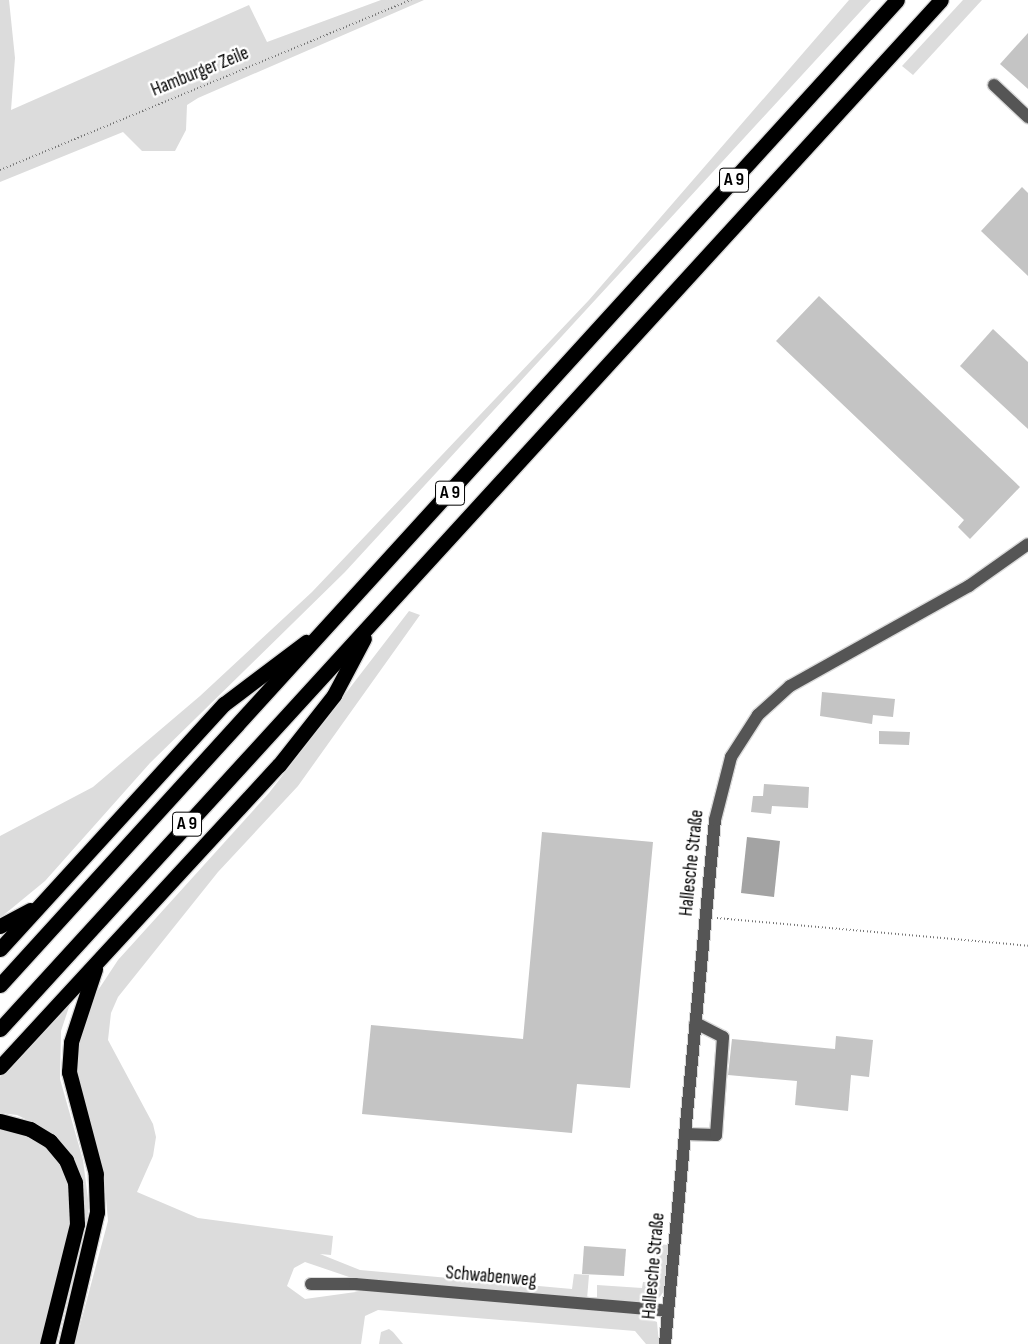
<!DOCTYPE html>
<html>
<head>
<meta charset="utf-8">
<style>
	body { margin:0 }
	#map { position:relative; width:1028px; height:1344px; overflow:hidden; background:#fff; font-family:"Sofia Sans Condensed",sans-serif }
	div>[style] { position:absolute }
	.green>* { inset:0; background:#dcdcdc }
	.water>* { inset:0; background:#a3a3a3 }
	.building>* { inset:0; background:#c4c4c4 }
	.path>* { height:2px; margin-top:-1px; transform-origin:0; background:repeating-linear-gradient(90deg,#777 0 1px,transparent 0 3.5px) }
	.roads { filter:drop-shadow(1px 0 #dbdbdb) drop-shadow(-1px 0 #dbdbdb) drop-shadow(0 1px #dbdbdb) drop-shadow(0 -1px #dbdbdb) }
	.minor>* { height:12px; margin:-6px; padding:0 6px; transform-origin:6px; border-radius:6px; background:#555 }
	.highway>* { height:15px; margin:-7.5px; padding:0 7.5px; transform-origin:7.5px; border-radius:7.5px; background:#000 }
	span { translate:-50% -50%; white-space:nowrap; text-align:center; line-height:1.15; -webkit-text-stroke:5px #fff; paint-order:stroke }
	.shield-label span { padding:1px 4px; background:#fff; border:1px solid; border-radius:4px; -webkit-text-stroke-width:0 }
	.shield-label { font-size:18px; color:#000; font-weight:700 }
	.street-label { font-size:19px; color:#000 }
</style>
</head>
<body>
<div id="map">
	<div class="green">
		<div style="clip-path:polygon(0 0,9px 0,15px 58px,11px 110px,249px 5px,267px 42px,381px 0,424px 0,198px 98px,187px 105px,186px 130px,175px 151px,142px 151px,123px 132px,0 182px)"></div>
		<div style="clip-path:polygon(849px 0,871px 0,345px 572px,150px 763px,45px 881px,0 918px,0 836px,93px 787px,200px 696px,312px 592px,589px 300px)"></div>
		<div style="clip-path:polygon(963px 0,982px 0,913px 75px,902px 66px)"></div>
		<div style="clip-path:polygon(409px 611px,420px 615px,298px 786px,218px 872px,118px 997px,111px 1013px,108px 1040px,153px 1124px,156px 1137px,153px 1156px,137px 1192px,198px 1218px,333px 1236px,331px 1255px,320px 1254px,360px 1270px,572px 1289px,574px 1274px,589px 1275px,587px 1299px,352px 1278px,305px 1262px,294px 1268px,287px 1286px,305px 1299px,363px 1291px,638px 1314px,657px 1322px,659px 1344px,646px 1344px,635px 1331px,378px 1310px,365px 1316px,361px 1344px,75px 1344px,108px 1221px,104px 1175px,77px 1070px,80px 1035px,89px 1004px,118px 960px,269px 793px)"></div>
		<div style="clip-path:polygon(71px 1001px,61px 1031px,60px 1079px,83px 1160px,89px 1207px,84px 1238px,53px 1344px,83px 1220px,82px 1178px,70px 1153px,46px 1129px,17px 1115px,0 1113px,0 1077px)"></div>
		<div style="clip-path:polygon(0 1127px,32px 1136px,52px 1151px,65px 1173px,71px 1197px,70px 1222px,39px 1344px,0 1344px)"></div>
		<div style="clip-path:polygon(646px 1243px,669px 1245px,664px 1291px,659px 1298px,650px 1303px,597px 1300px,597px 1285px,642px 1288px,643px 1282px,652px 1282px,655px 1247px)"></div>
		<div style="clip-path:polygon(389px 1329px,393px 1332px,403px 1344px,379px 1344px,381px 1332px)"></div>
	</div>
	<div class="water">
		<div style="clip-path:polygon(747px 837px,780px 841px,774px 897px,741px 893px)"></div>
	</div>
	<div class="building">
		<div style="clip-path:polygon(1028px 33px,1028px 89px,1000px 64px)"></div>
		<div style="clip-path:polygon(1022px 187px,1028px 193px,1028px 276px,981px 231px)"></div>
		<div style="clip-path:polygon(819px 296px,1020px 487px,970px 539px,958px 527px,964px 520px,776px 341px)"></div>
		<div style="clip-path:polygon(993px 329px,1028px 362px,1028px 429px,960px 366px)"></div>
		<div style="clip-path:polygon(822px 692px,895px 699px,893px 717px,873px 715px,872px 724px,820px 716px)"></div>
		<div style="clip-path:polygon(879px 731px,910px 732px,909px 745px,879px 744px)"></div>
		<div style="clip-path:polygon(764px 784px,809px 787px,808px 808px,772px 806px,771px 814px,751px 812px,753px 796px,763px 796px)"></div>
		<div style="clip-path:polygon(542px 832px,653px 842px,630px 1088px,577px 1084px,572px 1133px,362px 1114px,371px 1025px,523px 1039px)"></div>
		<div style="clip-path:polygon(836px 1036px,873px 1040px,869px 1077px,851px 1075px,848px 1111px,795px 1105px,797px 1081px,728px 1075px,732px 1039px,835px 1049px)"></div>
		<div style="clip-path:polygon(584px 1246px,626px 1249px,624px 1276px,582px 1274px)"></div>
	</div>
	<div class="path">
		<div style="left:0;top:170px;width:445px;rotate:-22.5deg"></div>
		<div style="left:717px;top:918px;width:312px;rotate:5.1deg"></div>
	</div>
	<div class="roads">
		<div class="minor">
			<div style="left:994px;top:85px;width:47px;rotate:43.3deg"></div>
			<div style="left:685px;top:1134px;width:31px;rotate:2deg"></div>
			<div style="left:716px;top:1135px;width:98px;rotate:-85.9deg"></div>
			<div style="left:723px;top:1037px;width:31px;rotate:-153deg"></div>
			<div style="left:311px;top:1284px;width:44px"></div>
			<div style="left:355px;top:1284px;width:314px;rotate:4.9deg"></div>
			<div style="left:665px;top:1344px;width:526px;rotate:-84.55deg"></div>
			<div style="left:715px;top:820px;width:65px;rotate:-75.7deg"></div>
			<div style="left:731px;top:757px;width:50px;rotate:-57.3deg"></div>
			<div style="left:758px;top:715px;width:43px;rotate:-42.2deg"></div>
			<div style="left:790px;top:686px;width:205px;rotate:-29.2deg"></div>
			<div style="left:969px;top:586px;width:72px;rotate:-35.4deg"></div>
		</div>
		<div class="highway">
			<div style="left:0;top:926px;width:34px;rotate:-28deg"></div>
			<div style="left:0;top:949px;width:332px;rotate:-47.6deg"></div>
			<div style="left:224px;top:704px;width:103px;rotate:-37.1deg"></div>
			<div style="left:0;top:985px;width:1332px;rotate:-47.68deg"></div>
			<div style="left:0;top:1029px;width:1394px;rotate:-47.56deg"></div>
			<div style="left:0;top:1067px;width:411px;rotate:-47.3deg"></div>
			<div style="left:279px;top:765px;width:89px;rotate:-51.8deg"></div>
			<div style="left:334px;top:695px;width:64px;rotate:-62.2deg"></div>
			<div style="left:0;top:1121px;width:31px;rotate:15deg"></div>
			<div style="left:30px;top:1129px;width:23px;rotate:31deg"></div>
			<div style="left:50px;top:1141px;width:25px;rotate:50deg"></div>
			<div style="left:66px;top:1160px;width:24px;rotate:68deg"></div>
			<div style="left:75px;top:1182px;width:42px;rotate:87.3deg"></div>
			<div style="left:77px;top:1224px;width:124px;rotate:104deg"></div>
			<div style="left:66px;top:1344px;width:136px;rotate:-76.8deg"></div>
			<div style="left:97px;top:1212px;width:38px;rotate:-92deg"></div>
			<div style="left:96px;top:1174px;width:106px;rotate:-104.8deg"></div>
			<div style="left:69px;top:1072px;width:30px;rotate:-86deg"></div>
			<div style="left:71px;top:1042px;width:77px;rotate:-71.8deg"></div>
		</div>
	</div>
	<div class="shield-label">
		<span style="left:734px;top:180px">A 9</span>
		<span style="left:450px;top:493px">A 9</span>
		<span style="left:187px;top:824px">A 9</span>
	</div>
	<div class="street-label">
		<span style="left:200px;top:72px;rotate:-22deg">Hamburger Zeile</span>
		<span style="left:692px;top:863px;rotate:-84deg">Hallesche Straße</span>
		<span style="left:654px;top:1266px;rotate:-85deg">Hallesche Straße</span>
		<span style="left:491px;top:1277px;rotate:5deg">Schwabenweg</span>
	</div>
</div>
</body>
</html>
